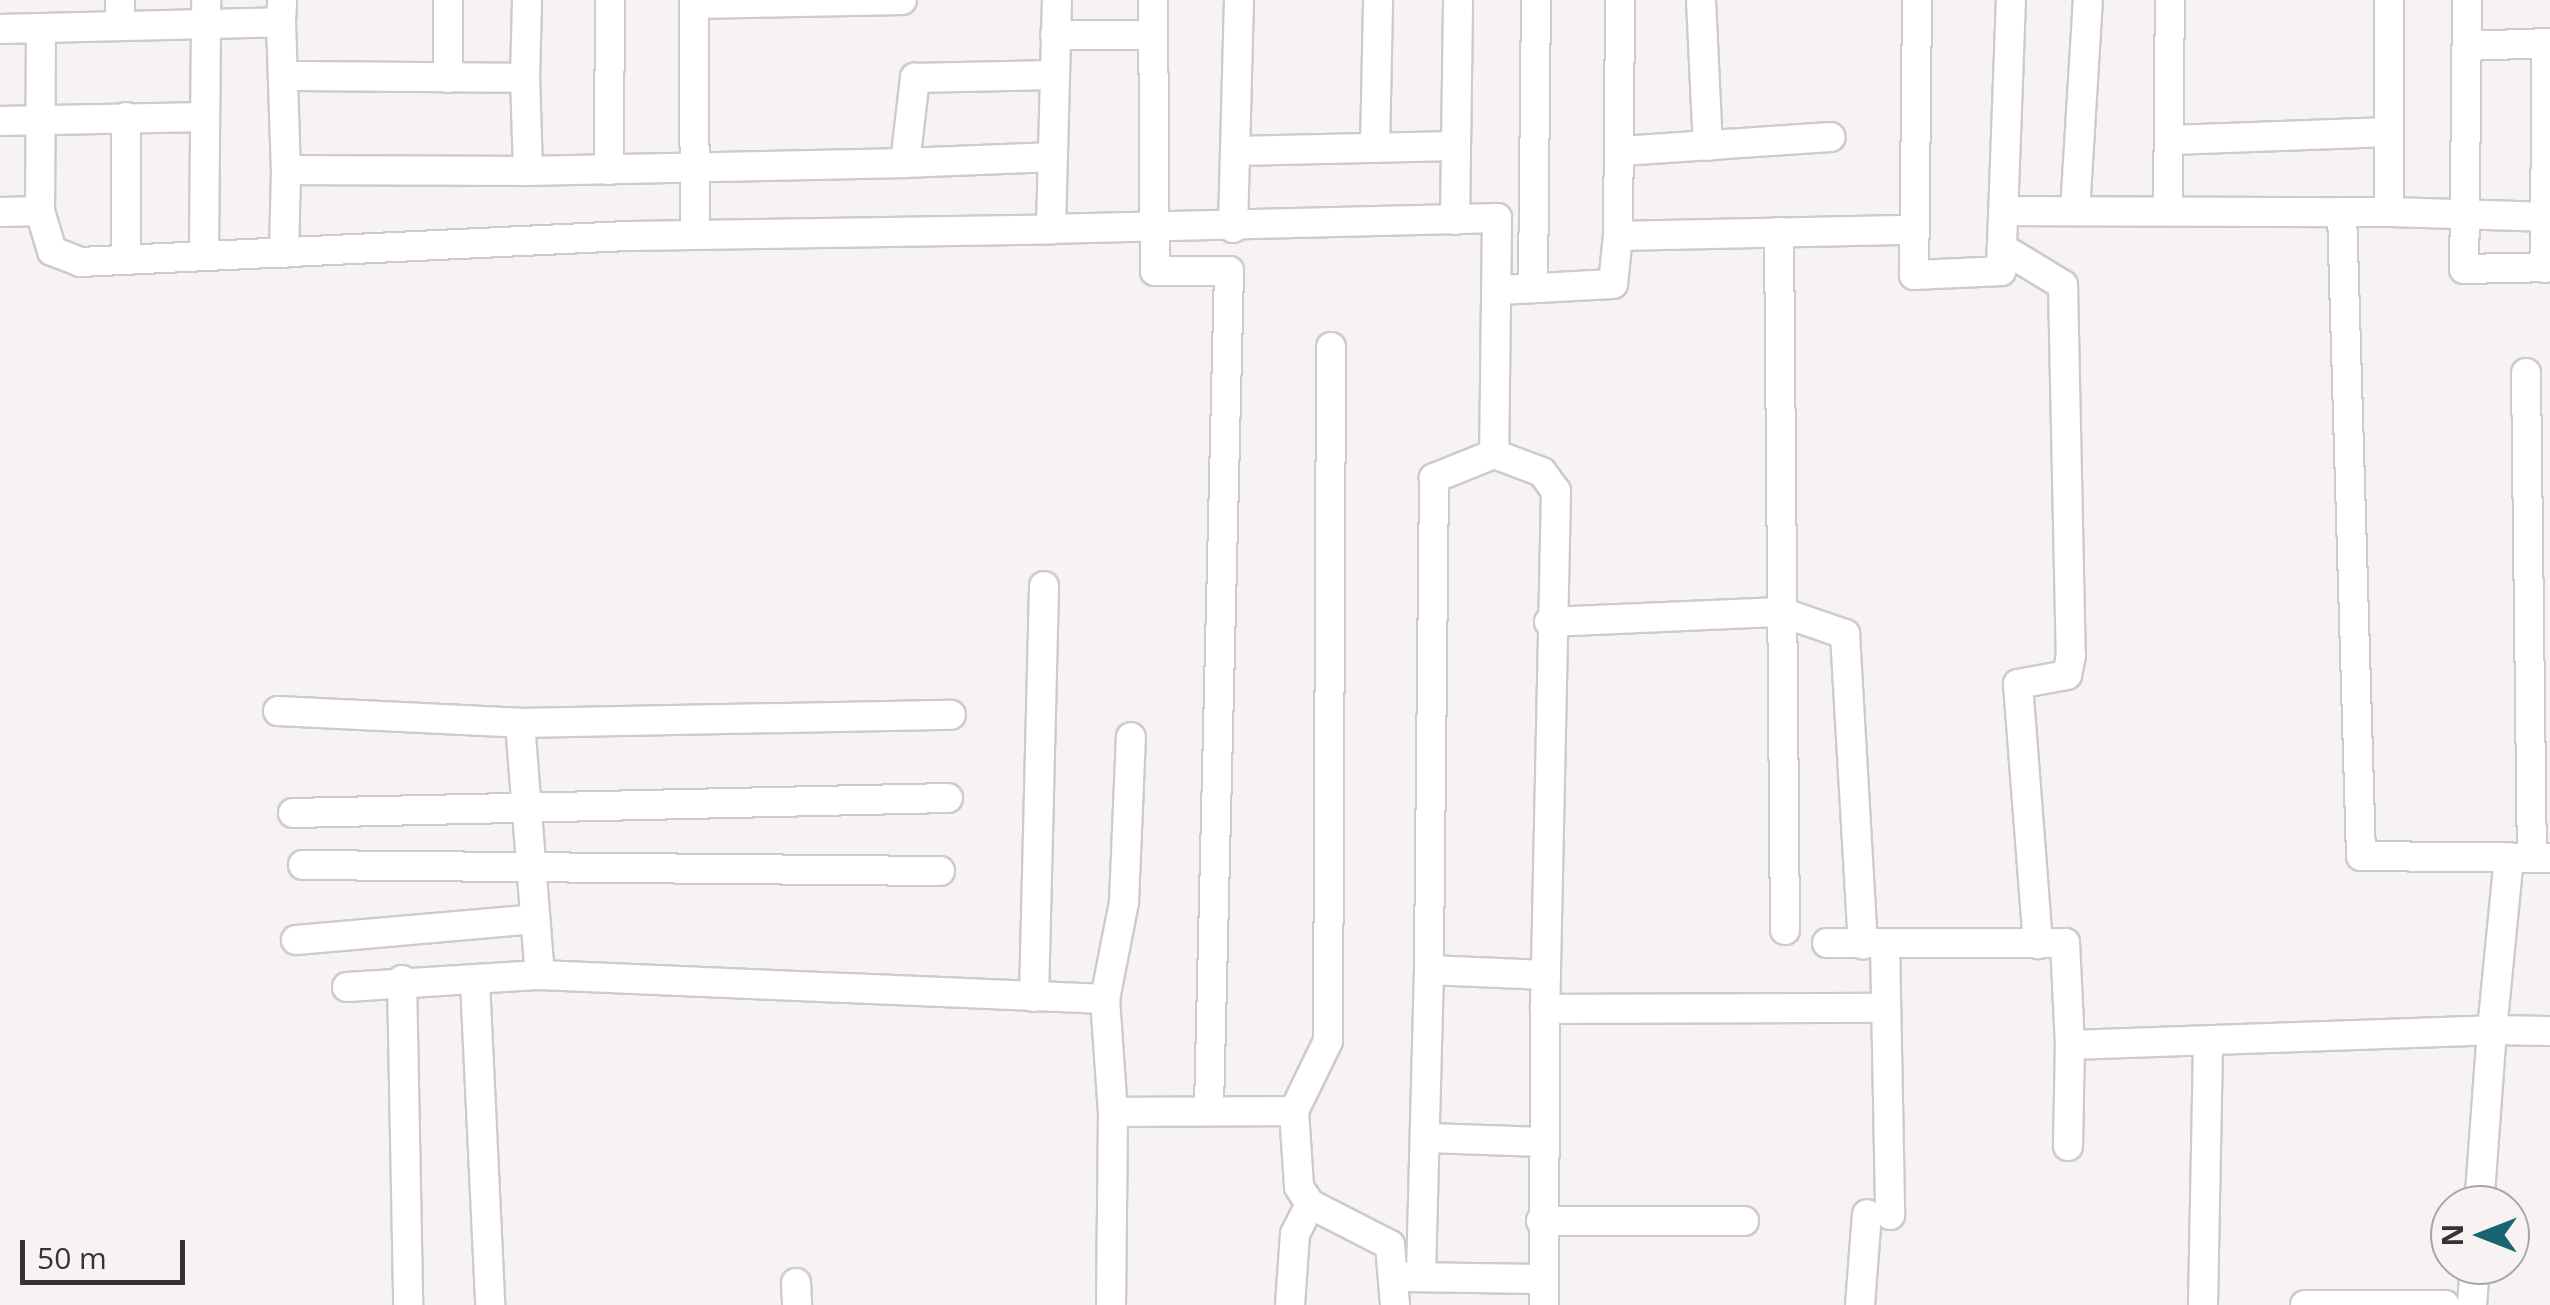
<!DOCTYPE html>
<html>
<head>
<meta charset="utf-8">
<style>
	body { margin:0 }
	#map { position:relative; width:2550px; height:1305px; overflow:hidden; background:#f7f3f2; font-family:"Open Sans",sans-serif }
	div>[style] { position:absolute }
	.roads { filter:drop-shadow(2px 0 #cfcbcb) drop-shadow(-2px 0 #cfcbcb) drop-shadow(0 2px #cfcbcb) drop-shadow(0 -2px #cfcbcb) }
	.minor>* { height:28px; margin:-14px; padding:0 14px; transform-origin:14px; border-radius:14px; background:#fff }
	span { translate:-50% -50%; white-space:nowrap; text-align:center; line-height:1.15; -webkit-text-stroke:10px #f7f3f2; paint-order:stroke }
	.north { position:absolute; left:2430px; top:1185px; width:100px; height:100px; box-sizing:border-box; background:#f7f3f2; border:2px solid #a9a6a6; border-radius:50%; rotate:270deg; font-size:28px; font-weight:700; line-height:40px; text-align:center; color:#353333 }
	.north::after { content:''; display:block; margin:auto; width:35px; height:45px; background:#1a6371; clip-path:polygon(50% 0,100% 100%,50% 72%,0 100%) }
	.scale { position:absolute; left:20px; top:1240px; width:165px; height:45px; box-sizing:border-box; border:5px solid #353333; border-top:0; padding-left:12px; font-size:30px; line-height:35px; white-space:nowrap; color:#353333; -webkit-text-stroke:8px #f7f3f2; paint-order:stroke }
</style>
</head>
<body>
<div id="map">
	<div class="roads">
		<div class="minor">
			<div style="left:120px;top:0;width:26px;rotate:90deg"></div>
			<div style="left:448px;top:0;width:78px;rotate:90deg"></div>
			<div style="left:694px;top:0;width:234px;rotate:89.8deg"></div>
			<div style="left:1153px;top:0;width:271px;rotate:89.6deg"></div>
			<div style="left:1155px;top:271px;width:74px"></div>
			<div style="left:1229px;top:271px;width:837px;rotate:91.37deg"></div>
			<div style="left:1701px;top:0;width:146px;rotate:87.3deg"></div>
			<div style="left:1917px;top:0;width:275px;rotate:90.6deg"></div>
			<div style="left:1914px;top:275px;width:87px;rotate:-2.6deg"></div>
			<div style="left:2001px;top:271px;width:271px;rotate:-87.9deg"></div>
			<div style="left:2467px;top:0;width:269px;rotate:90.6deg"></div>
			<div style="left:2464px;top:269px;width:86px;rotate:-1.3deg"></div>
			<div style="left:694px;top:4px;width:208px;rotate:-1.1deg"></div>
			<div style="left:281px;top:22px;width:148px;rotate:88.1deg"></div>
			<div style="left:286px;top:170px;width:242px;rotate:0.2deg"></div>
			<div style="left:528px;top:171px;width:93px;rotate:-91.8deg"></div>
			<div style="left:525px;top:78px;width:242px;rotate:-179.5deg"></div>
			<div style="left:41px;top:28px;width:183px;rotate:90.3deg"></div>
			<div style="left:40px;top:211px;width:42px;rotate:73.3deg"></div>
			<div style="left:52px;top:251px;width:30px;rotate:21deg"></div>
			<div style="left:80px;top:262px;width:549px;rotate:-2.72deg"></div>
			<div style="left:628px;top:236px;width:423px;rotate:-0.9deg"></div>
			<div style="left:1051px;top:229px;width:229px;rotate:-88.5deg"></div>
			<div style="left:0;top:29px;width:281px;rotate:-1.4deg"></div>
			<div style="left:281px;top:22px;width:22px;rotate:-87deg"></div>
			<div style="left:1055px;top:35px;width:98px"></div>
			<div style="left:2467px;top:46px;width:83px;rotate:-2.1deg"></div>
			<div style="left:525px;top:78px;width:78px;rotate:-88.5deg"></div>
			<div style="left:126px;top:117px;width:142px;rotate:90deg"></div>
			<div style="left:0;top:121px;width:205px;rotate:-1.1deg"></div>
			<div style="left:2172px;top:140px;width:217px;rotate:-2.1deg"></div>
			<div style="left:1375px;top:148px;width:148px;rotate:-88.8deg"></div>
			<div style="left:1235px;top:151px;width:220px;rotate:-1.3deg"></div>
			<div style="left:1621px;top:151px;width:210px;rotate:-3.8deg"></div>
			<div style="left:905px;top:163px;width:148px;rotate:-2.3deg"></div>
			<div style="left:609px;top:170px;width:170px;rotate:-89.7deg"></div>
			<div style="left:528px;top:171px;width:377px;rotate:-1.2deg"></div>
			<div style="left:905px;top:163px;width:86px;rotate:-83.3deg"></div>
			<div style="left:915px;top:78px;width:138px;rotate:-1.2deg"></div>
			<div style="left:2004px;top:211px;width:338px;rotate:0.2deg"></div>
			<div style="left:2342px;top:212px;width:644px;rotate:88.31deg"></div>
			<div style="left:2361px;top:856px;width:189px;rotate:0.6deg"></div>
			<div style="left:2075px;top:211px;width:211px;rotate:-86.5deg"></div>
			<div style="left:2168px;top:211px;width:211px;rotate:-89.5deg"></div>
			<div style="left:0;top:212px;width:40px;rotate:-1.4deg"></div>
			<div style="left:2342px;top:212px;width:47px"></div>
			<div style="left:2389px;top:212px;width:212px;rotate:-90deg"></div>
			<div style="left:2389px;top:212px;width:161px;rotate:1.8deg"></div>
			<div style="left:1455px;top:220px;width:220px;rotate:-89.2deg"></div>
			<div style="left:1233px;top:228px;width:228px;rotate:-88.5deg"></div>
			<div style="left:1051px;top:229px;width:446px;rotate:-1.4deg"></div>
			<div style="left:1497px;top:218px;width:236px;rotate:90.7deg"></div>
			<div style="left:1494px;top:454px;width:65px;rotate:158.2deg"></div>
			<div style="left:1434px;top:478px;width:492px;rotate:90.6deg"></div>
			<div style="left:1429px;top:970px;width:117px;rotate:2.4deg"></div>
			<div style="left:1546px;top:975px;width:34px;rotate:92deg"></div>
			<div style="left:1545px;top:1009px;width:338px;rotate:-0.2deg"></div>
			<div style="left:1779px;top:232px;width:698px;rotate:89.51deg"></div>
			<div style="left:1618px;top:236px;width:236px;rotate:-89.5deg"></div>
			<div style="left:2002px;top:248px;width:71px;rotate:31.2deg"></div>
			<div style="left:2063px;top:285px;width:370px;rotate:88.8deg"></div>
			<div style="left:2071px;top:655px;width:20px;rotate:101deg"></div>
			<div style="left:2067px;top:675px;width:50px;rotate:169.6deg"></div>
			<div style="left:2018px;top:684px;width:261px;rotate:85.6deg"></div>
			<div style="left:204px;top:253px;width:253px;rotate:-89.5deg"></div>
			<div style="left:284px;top:253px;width:83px;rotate:-88.6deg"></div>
			<div style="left:2545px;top:268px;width:225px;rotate:-89.7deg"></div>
			<div style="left:1533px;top:283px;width:283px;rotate:-89.4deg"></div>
			<div style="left:1500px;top:290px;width:113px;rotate:-3deg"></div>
			<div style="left:1613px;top:284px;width:48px;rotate:-84.1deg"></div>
			<div style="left:1618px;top:236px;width:292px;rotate:-1.2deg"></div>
			<div style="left:2526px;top:373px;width:485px;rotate:89.3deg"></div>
			<div style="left:1494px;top:454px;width:51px;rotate:20.6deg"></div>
			<div style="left:1542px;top:472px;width:24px;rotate:54deg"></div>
			<div style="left:1556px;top:491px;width:484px;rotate:91.2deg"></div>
			<div style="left:1549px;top:622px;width:232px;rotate:-2.5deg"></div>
			<div style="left:1781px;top:612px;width:68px;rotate:19deg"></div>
			<div style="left:1845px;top:634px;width:311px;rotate:86.7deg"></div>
			<div style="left:278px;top:711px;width:242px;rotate:2.8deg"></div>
			<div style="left:520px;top:723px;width:431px;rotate:-1.1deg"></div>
			<div style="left:520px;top:723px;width:253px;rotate:85.5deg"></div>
			<div style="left:293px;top:813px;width:655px;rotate:-1.31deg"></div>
			<div style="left:2509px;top:857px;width:174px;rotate:95.6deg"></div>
			<div style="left:2492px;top:1030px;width:58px;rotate:1deg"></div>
			<div style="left:303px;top:865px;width:637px;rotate:0.54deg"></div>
			<div style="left:296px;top:940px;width:240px;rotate:-5deg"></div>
			<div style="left:1827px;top:943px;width:238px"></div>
			<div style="left:2065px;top:943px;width:102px;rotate:87.2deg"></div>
			<div style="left:2070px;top:1045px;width:422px;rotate:-2deg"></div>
			<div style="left:2492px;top:1030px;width:175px;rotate:94.2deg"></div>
			<div style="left:1885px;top:944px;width:271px;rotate:88.9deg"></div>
			<div style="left:402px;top:980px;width:325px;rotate:88.9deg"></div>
			<div style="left:475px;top:981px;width:324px;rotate:87.3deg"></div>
			<div style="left:347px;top:987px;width:193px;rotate:-3.6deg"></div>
			<div style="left:540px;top:975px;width:566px;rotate:2.43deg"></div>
			<div style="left:1105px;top:999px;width:113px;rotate:86deg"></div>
			<div style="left:1113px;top:1112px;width:181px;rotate:-0.3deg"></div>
			<div style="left:1294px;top:1111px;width:76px;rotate:86.2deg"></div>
			<div style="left:1299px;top:1187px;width:20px;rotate:57deg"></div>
			<div style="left:1310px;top:1204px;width:90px;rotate:27.1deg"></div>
			<div style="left:1390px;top:1245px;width:60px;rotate:85.2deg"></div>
			<div style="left:1034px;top:997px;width:411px;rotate:-88.6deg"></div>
			<div style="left:1105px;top:999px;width:99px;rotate:-78.9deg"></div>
			<div style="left:1124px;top:902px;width:165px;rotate:-87.6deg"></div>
			<div style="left:1294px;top:1111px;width:78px;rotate:-64.1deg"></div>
			<div style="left:1328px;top:1041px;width:694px;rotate:-89.75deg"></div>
			<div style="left:1428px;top:1138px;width:115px;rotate:2deg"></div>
			<div style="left:2068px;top:1146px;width:101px;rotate:-88.9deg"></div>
			<div style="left:1541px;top:1221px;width:203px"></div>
			<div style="left:1421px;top:1275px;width:305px;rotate:-88.5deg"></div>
			<div style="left:1403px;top:1277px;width:140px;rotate:0.8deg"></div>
			<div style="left:796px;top:1283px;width:22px;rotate:87deg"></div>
			<div style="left:1111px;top:1305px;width:193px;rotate:-89.4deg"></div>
			<div style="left:1290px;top:1305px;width:71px;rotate:-86deg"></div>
			<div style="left:1295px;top:1234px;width:34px;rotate:-63deg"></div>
			<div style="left:1544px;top:1305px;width:296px;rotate:-89.8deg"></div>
			<div style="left:1860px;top:1305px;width:91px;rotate:-85.6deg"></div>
			<div style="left:2203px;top:1305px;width:262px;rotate:-88.9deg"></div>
			<div style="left:2305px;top:1305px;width:140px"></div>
			<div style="left:2472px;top:1305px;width:40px;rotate:-85.7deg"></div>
		</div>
	</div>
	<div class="north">N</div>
	<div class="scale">50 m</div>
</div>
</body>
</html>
